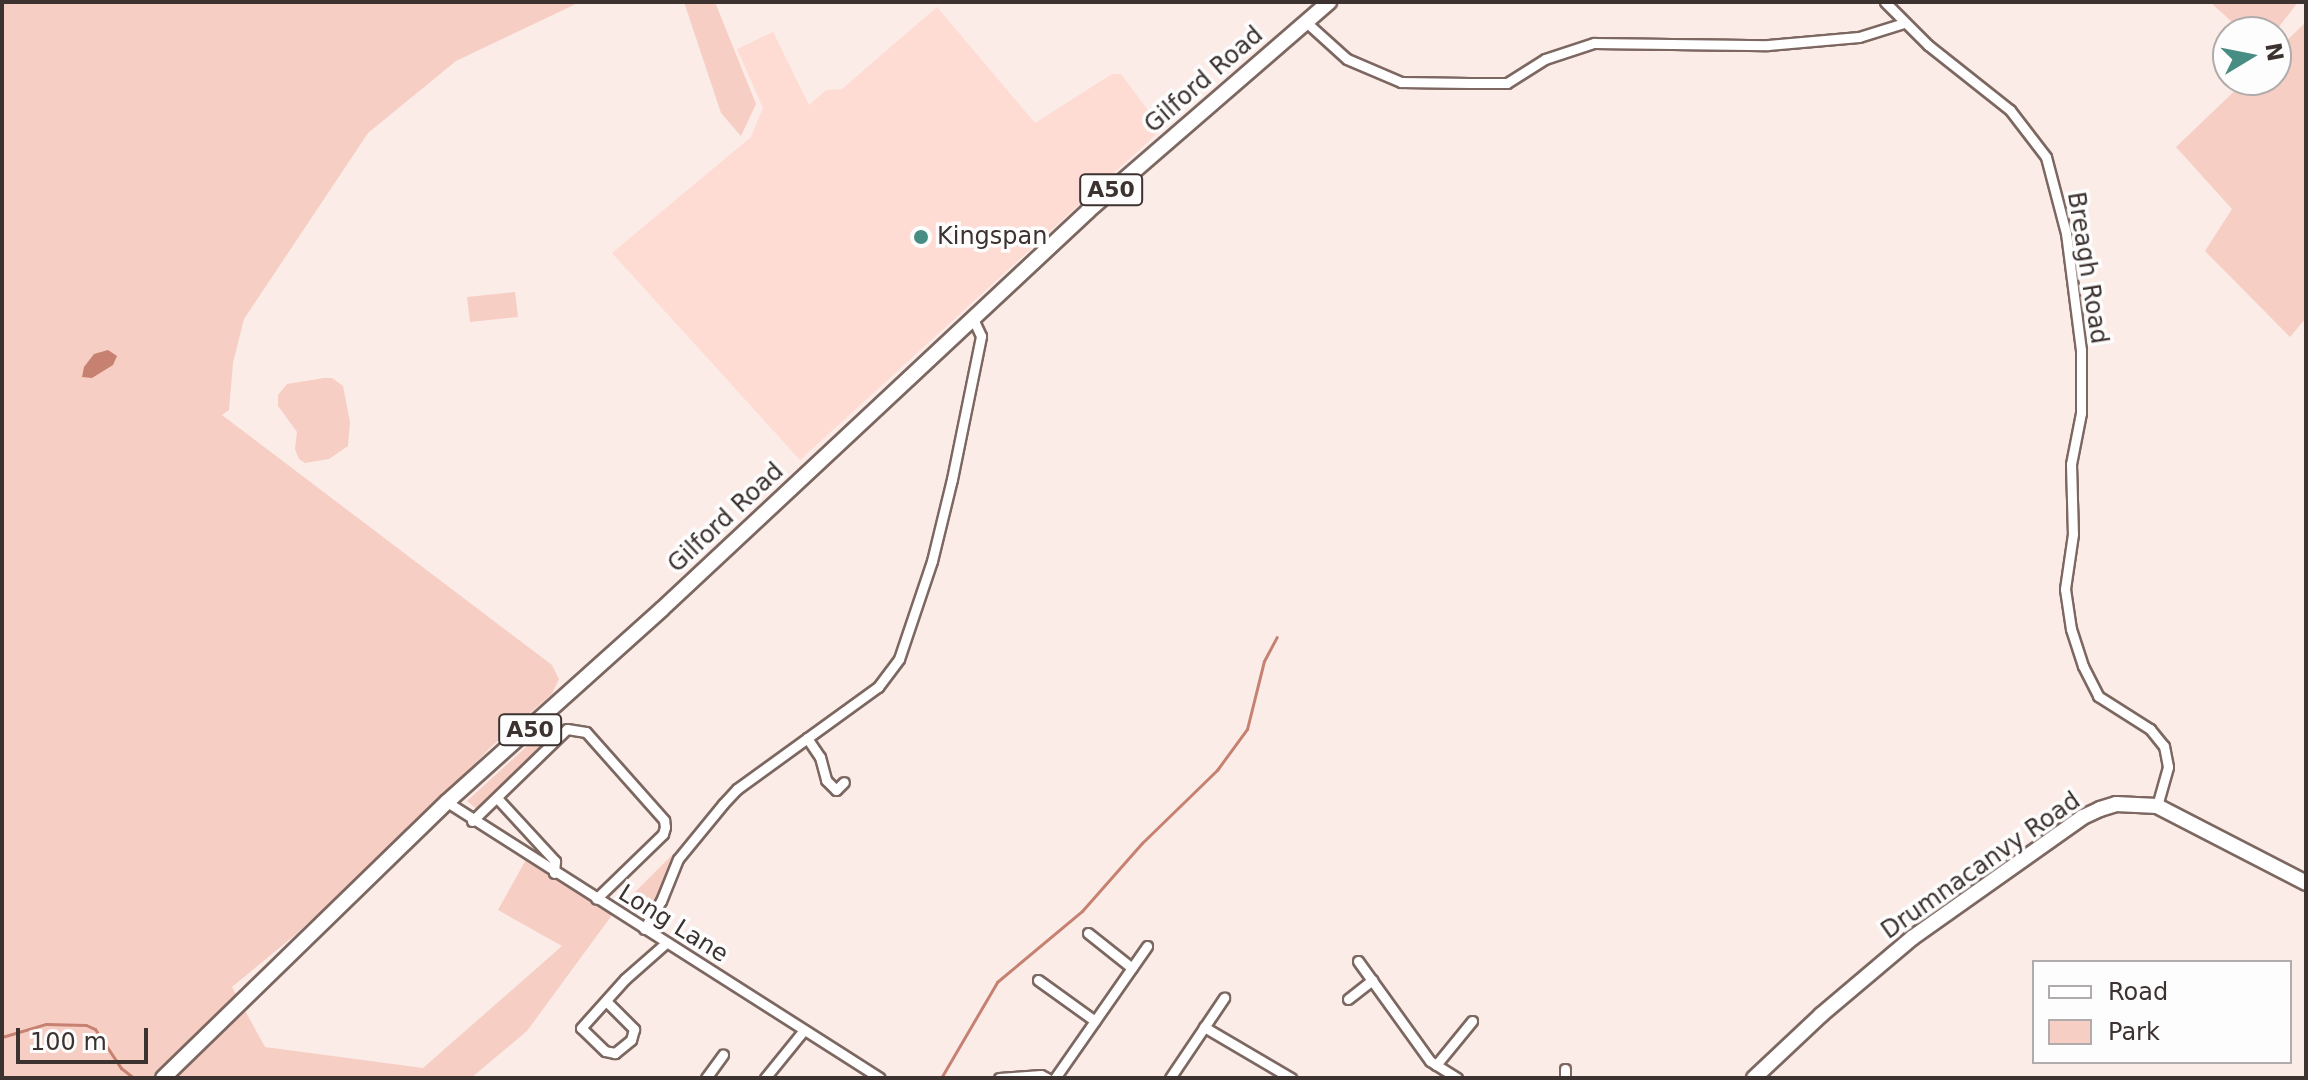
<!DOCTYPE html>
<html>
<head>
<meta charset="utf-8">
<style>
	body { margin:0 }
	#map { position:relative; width:2308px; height:1080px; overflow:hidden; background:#fbece8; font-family:"DejaVu Sans",sans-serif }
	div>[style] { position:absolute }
	.built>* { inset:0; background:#fedbd3 }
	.green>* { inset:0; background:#f7cec4 }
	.water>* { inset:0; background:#c68171 }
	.stream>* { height:3px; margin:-1.5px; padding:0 1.5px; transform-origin:1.5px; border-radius:1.5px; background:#c68171 }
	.roads { filter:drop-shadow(2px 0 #7d6761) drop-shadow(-2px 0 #7d6761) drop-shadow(0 2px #7d6761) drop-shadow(0 -2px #7d6761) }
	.street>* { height:9px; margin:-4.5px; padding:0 4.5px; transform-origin:4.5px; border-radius:4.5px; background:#fff }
	.secondary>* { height:14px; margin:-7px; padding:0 7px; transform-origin:7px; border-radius:7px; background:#fff }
	.primary>* { height:14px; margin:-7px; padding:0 7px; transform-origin:7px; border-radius:7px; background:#fff }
	.dots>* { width:22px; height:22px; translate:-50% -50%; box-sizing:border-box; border:4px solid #fdfdfd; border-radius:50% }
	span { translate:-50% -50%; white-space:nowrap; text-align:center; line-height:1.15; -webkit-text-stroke:7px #fdfdfd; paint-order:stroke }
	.shield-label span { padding:2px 6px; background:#fdfdfd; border:2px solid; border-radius:6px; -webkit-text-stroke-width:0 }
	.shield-label { font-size:22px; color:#3c3230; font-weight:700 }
	.street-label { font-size:24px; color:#3c3230 }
	.poi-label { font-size:24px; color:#3c3230 }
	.left { translate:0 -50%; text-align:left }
	.frame { position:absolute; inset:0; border:4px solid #3c3230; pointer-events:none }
	.legend { position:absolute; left:2032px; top:960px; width:260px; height:104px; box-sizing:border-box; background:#fdfdfd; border:2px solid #b0acab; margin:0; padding:10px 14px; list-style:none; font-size:24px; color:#3c3230 }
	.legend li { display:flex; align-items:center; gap:16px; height:40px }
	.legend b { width:40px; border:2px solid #b0acab }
	.north { position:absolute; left:2212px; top:16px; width:80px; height:80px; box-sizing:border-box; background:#fdfdfd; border:2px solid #b0acab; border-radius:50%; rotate:80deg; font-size:22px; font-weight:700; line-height:32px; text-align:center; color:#3c3230 }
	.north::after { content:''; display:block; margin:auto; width:28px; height:36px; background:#488d83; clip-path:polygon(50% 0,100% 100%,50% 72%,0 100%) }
	.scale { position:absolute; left:16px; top:1028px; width:132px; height:36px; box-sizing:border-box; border:4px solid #3c3230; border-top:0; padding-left:10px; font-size:24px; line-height:28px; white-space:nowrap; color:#3c3230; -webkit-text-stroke:6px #fdfdfd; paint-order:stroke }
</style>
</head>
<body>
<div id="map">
	<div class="built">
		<div style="clip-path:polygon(937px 7px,1035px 123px,1112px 74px,1121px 74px,1162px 129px,800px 460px,612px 253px,751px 137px,763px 108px,737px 49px,773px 32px,809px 105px,826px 90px,842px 89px)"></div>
	</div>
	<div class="green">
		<div style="clip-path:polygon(2px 2px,580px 2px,456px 61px,368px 133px,244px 319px,233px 363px,229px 410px,222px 415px,552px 665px,559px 679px,552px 694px,493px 745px,437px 803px,295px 935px,232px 987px,265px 1047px,423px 1068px,562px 946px,498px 910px,528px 856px,615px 911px,527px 1031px,471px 1078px,164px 1078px,174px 1055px,156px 1078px,2px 1078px)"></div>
		<div style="clip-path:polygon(684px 2px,715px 2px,756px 104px,741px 136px,721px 113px)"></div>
		<div style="clip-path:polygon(2210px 2px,2298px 2px,2275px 32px,2243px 32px)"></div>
		<div style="clip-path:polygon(2306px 22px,2306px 318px,2290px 337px,2205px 251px,2232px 209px,2176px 147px,2246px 80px,2276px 80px,2276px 51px)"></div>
		<div style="clip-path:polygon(515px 292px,518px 317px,470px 322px,467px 297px)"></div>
		<div style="clip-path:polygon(324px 378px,332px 378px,343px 386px,350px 422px,348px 446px,329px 459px,305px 463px,299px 459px,295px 449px,297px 432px,278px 406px,278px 395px,287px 384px)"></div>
		<div style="clip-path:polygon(550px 725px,559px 733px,478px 810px,467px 801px)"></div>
		<div style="clip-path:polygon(673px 854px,660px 893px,650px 912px,640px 915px,622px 905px)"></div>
	</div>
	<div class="water">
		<div style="clip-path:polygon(108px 350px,117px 356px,113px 365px,92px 378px,82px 377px,84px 367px,94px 354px)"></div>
	</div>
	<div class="stream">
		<div style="left:2px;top:1037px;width:46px;rotate:-16.5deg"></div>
		<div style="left:46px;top:1024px;width:40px;rotate:1.4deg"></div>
		<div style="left:86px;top:1025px;width:10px;rotate:24deg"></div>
		<div style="left:95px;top:1029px;width:47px;rotate:56.3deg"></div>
		<div style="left:121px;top:1068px;width:16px;rotate:38deg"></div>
		<div style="left:941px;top:1078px;width:111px;rotate:-59.7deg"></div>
		<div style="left:997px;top:982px;width:111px;rotate:-39.9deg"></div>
		<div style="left:1082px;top:911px;width:91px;rotate:-48.6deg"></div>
		<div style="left:1142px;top:843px;width:105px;rotate:-44.2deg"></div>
		<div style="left:1217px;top:770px;width:51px;rotate:-53.8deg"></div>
		<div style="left:1247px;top:729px;width:70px;rotate:-76deg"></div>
		<div style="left:1264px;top:661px;width:27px;rotate:-62deg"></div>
	</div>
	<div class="roads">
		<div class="street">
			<div style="left:1885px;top:2px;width:61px;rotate:45deg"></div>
			<div style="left:1928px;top:45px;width:105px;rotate:38.4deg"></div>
			<div style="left:2010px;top:110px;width:59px;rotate:52.5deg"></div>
			<div style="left:2046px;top:157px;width:79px;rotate:75.3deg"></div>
			<div style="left:2066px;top:233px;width:118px;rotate:82.7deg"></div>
			<div style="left:2081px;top:350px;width:63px;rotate:90deg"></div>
			<div style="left:2081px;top:413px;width:52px;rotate:101.1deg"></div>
			<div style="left:2071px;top:464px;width:70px;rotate:88.4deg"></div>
			<div style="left:2073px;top:534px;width:56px;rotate:98.3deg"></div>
			<div style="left:2065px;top:589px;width:40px;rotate:81.5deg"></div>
			<div style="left:2071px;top:629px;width:39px;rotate:72deg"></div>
			<div style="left:2083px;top:666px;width:34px;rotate:63deg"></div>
			<div style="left:2098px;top:696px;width:62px;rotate:32.4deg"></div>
			<div style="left:2150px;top:729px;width:22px;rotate:51deg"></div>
			<div style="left:2164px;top:746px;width:21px;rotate:79deg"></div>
			<div style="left:2168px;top:767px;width:41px;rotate:105.8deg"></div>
			<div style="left:1306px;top:22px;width:55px;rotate:42.1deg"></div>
			<div style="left:1347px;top:59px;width:59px;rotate:23.1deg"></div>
			<div style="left:1401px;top:82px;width:68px;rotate:0.8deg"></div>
			<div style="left:1469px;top:83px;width:38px"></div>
			<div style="left:1507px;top:83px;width:45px;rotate:-32.3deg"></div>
			<div style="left:1545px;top:59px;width:52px;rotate:-18.1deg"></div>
			<div style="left:1594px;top:43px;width:174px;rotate:0.7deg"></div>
			<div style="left:1768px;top:45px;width:91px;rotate:-5deg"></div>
			<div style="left:1859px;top:37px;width:47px;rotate:-17.3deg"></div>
			<div style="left:807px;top:738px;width:23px;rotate:56deg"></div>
			<div style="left:820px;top:757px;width:24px;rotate:75deg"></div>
			<div style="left:826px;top:780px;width:14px;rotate:45deg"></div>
			<div style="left:836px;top:790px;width:11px;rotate:-45deg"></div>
			<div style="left:497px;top:798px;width:86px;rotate:47.4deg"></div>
			<div style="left:555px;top:861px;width:12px;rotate:95deg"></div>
			<div style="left:447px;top:802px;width:513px;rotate:32.51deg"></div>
			<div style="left:472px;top:821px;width:132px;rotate:-44.1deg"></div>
			<div style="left:567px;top:729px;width:19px;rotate:9deg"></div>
			<div style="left:586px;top:732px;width:118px;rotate:48.4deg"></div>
			<div style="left:664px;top:820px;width:7px;rotate:82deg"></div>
			<div style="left:665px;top:827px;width:7px;rotate:106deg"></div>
			<div style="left:663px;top:834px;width:93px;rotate:135.9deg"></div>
			<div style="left:644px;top:929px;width:33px;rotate:-59deg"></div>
			<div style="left:661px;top:901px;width:45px;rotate:-68deg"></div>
			<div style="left:678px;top:859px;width:71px;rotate:-50.7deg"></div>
			<div style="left:723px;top:804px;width:21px;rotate:-47deg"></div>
			<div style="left:737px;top:789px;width:174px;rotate:-35.9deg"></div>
			<div style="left:878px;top:687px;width:35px;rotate:-53deg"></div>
			<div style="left:899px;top:659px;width:103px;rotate:-71.4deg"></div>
			<div style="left:932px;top:561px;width:84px;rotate:-76.3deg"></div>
			<div style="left:952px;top:479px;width:146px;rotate:-78.5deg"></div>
			<div style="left:981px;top:336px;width:21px;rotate:-115deg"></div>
			<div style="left:1088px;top:933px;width:56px;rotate:38.5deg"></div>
			<div style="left:1358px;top:961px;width:123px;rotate:54.2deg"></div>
			<div style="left:1430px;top:1061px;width:32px;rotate:32deg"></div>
			<div style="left:1038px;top:980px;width:70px;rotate:35.7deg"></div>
			<div style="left:1348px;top:999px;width:31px;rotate:-38deg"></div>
			<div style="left:606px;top:1001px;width:40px;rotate:45deg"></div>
			<div style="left:634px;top:1029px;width:11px;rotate:105deg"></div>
			<div style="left:631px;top:1040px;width:21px;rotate:141deg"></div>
			<div style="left:615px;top:1053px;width:10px;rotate:-169deg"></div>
			<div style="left:605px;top:1051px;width:33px;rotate:-136deg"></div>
			<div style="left:581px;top:1028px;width:66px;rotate:-48.1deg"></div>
			<div style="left:625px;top:979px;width:55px;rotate:-41.3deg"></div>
			<div style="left:1204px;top:1027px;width:101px;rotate:30.4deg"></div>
			<div style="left:1436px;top:1065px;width:57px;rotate:-50.7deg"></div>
			<div style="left:1565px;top:1069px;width:9px;rotate:90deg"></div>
			<div style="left:706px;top:1078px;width:29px;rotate:-54deg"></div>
			<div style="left:765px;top:1078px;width:62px;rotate:-50.9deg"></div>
			<div style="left:999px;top:1078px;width:42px;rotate:-4.1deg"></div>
			<div style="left:1041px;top:1075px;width:7px;rotate:27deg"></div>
			<div style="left:1055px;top:1078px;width:161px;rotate:-55.1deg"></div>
			<div style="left:1170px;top:1078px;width:97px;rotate:-56deg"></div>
		</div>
		<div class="secondary">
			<div style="left:1754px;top:1078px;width:92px;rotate:-43.2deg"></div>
			<div style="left:1821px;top:1015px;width:119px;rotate:-40.2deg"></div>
			<div style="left:1912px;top:938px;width:209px;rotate:-35.3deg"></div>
			<div style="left:2083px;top:817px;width:19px;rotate:-25deg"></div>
			<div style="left:2100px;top:809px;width:17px;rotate:-17deg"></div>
			<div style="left:2116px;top:804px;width:41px;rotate:2.8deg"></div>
			<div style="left:2157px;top:806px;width:168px;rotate:27.3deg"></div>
		</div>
		<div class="primary">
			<div style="left:163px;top:1078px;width:396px;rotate:-44.2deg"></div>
			<div style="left:447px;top:802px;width:289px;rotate:-41.9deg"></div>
			<div style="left:662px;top:609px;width:583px;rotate:-43.05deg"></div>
			<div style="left:1088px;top:211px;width:319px;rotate:-40.9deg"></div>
		</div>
	</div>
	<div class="dots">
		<div style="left:921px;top:237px;background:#488d83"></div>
	</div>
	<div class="shield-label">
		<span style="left:1111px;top:190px">A50</span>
		<span style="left:530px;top:730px">A50</span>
	</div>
	<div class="street-label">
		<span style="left:1204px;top:80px;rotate:-41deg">Gilford Road</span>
		<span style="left:2087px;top:268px;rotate:81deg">Breagh Road</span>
		<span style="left:726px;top:518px;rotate:-43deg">Gilford Road</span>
		<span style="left:1981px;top:866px;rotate:-35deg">Drumnacanvy Road</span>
		<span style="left:673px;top:924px;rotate:32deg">Long Lane</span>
	</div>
	<div class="poi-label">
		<span class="left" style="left:937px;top:237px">Kingspan</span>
	</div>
	<div class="frame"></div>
	<ul class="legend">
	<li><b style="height:10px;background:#fff"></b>Road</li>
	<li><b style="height:22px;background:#f7cec4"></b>Park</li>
	</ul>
	<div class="north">N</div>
	<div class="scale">100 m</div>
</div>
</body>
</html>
